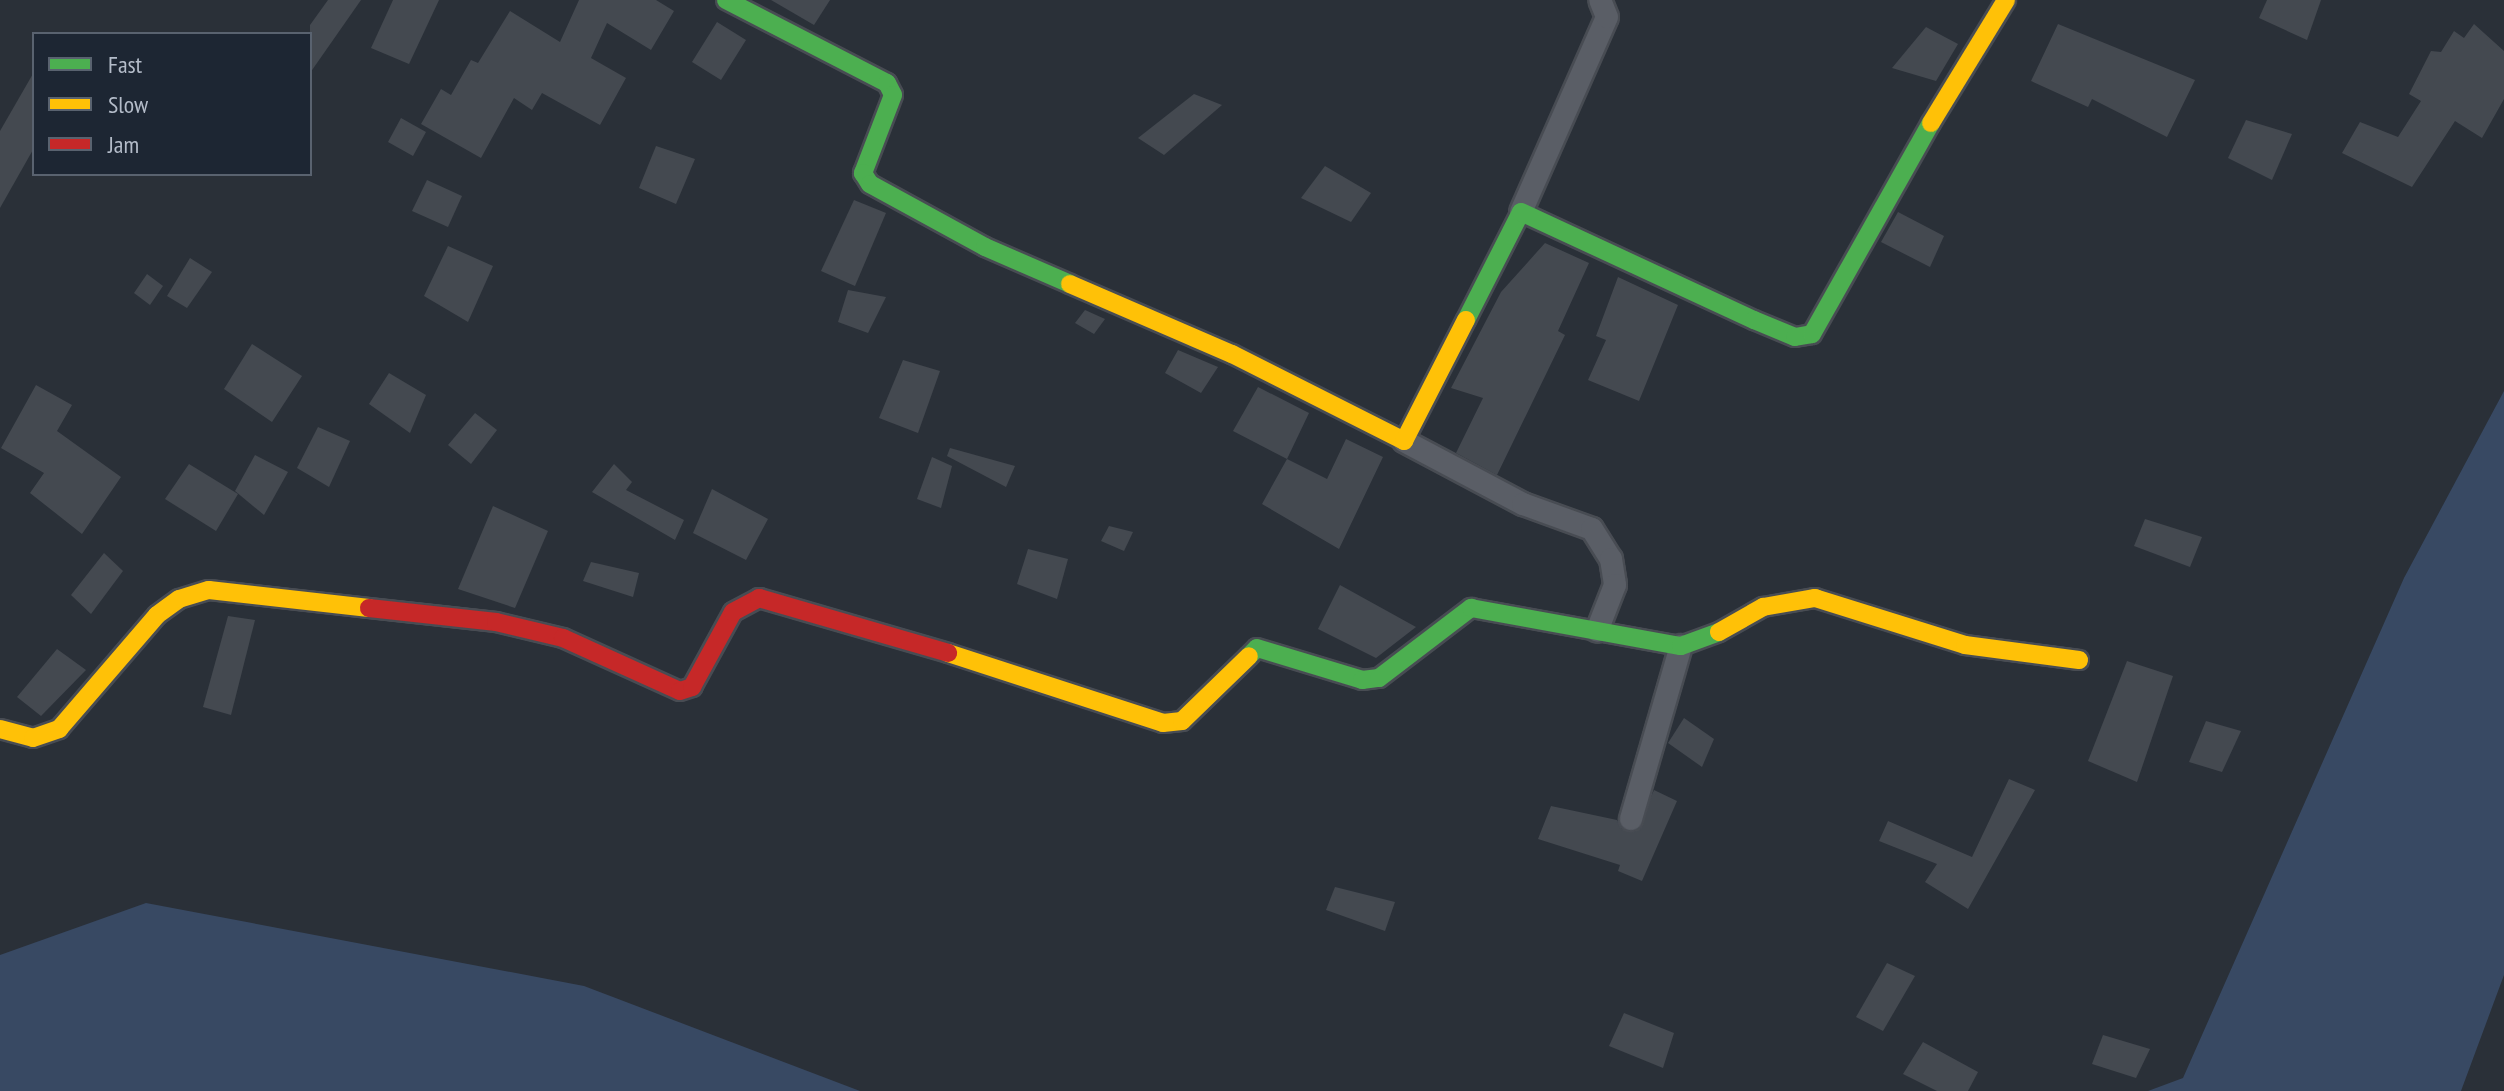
<!DOCTYPE html>
<html>
<head>
<meta charset="utf-8">
<style>
	body { margin:0 }
	#map { position:relative; width:2504px; height:1091px; overflow:hidden; background:#2a3038; font-family:"PT Sans Narrow",sans-serif }
	div>[style] { position:absolute }
	.water>* { inset:0; background:#384963 }
	.building>* { inset:0; background:#444950 }
	.roads { filter:drop-shadow(2px 0 #484c53) drop-shadow(-2px 0 #484c53) drop-shadow(0 2px #484c53) drop-shadow(0 -2px #484c53) }
	.street>* { height:22px; margin:-11px; padding:0 11px; transform-origin:11px; border-radius:11px; background:#5a5e66 }
	.fast>* { height:18px; margin:-9px; padding:0 9px; transform-origin:9px; border-radius:9px; background:#4caf50 }
	.slow>* { height:18px; margin:-9px; padding:0 9px; transform-origin:9px; border-radius:9px; background:#ffc107 }
	.jam>* { height:18px; margin:-9px; padding:0 9px; transform-origin:9px; border-radius:9px; background:#c62828 }
	span { translate:-50% -50%; white-space:nowrap; text-align:center; line-height:1.15; -webkit-text-stroke:8px #1d2633; paint-order:stroke }
	.legend { position:absolute; left:32px; top:32px; width:280px; height:144px; box-sizing:border-box; background:#1d2633; border:2px solid #59626f; margin:0; padding:10px 14px; list-style:none; font-size:24px; color:#b4bcc9 }
	.legend li { display:flex; align-items:center; gap:16px; height:40px }
	.legend b { width:40px; border:2px solid #59626f }
</style>
</head>
<body>
<div id="map">
	<div class="water">
		<div style="clip-path:polygon(2504px 391px,2504px 975px,2461px 1091px,2148px 1091px,2183px 1078px,2404px 578px)"></div>
		<div style="clip-path:polygon(146px 903px,584px 986px,860px 1091px,0 1091px,0 955px)"></div>
	</div>
	<div class="building">
		<div style="clip-path:polygon(328px 0,361px 0,310px 73px,310px 25px)"></div>
		<div style="clip-path:polygon(393px 0,439px 0,409px 64px,371px 48px)"></div>
		<div style="clip-path:polygon(579px 0,656px 0,674px 11px,651px 50px,607px 23px,591px 58px,626px 78px,600px 125px,542px 93px,532px 110px,514px 98px,481px 158px,421px 124px,441px 89px,451px 95px,471px 60px,478px 63px,510px 11px,560px 42px)"></div>
		<div style="clip-path:polygon(771px 0,830px 0,814px 25px)"></div>
		<div style="clip-path:polygon(2267px 0,2321px 0,2307px 40px,2259px 18px)"></div>
		<div style="clip-path:polygon(717px 22px,746px 40px,721px 80px,692px 62px)"></div>
		<div style="clip-path:polygon(2058px 24px,2195px 80px,2167px 137px,2092px 99px,2088px 107px,2031px 81px)"></div>
		<div style="clip-path:polygon(2474px 24px,2504px 51px,2504px 99px,2482px 138px,2455px 121px,2412px 187px,2342px 153px,2360px 122px,2398px 137px,2421px 101px,2409px 94px,2431px 51px,2441px 52px,2454px 31px,2464px 38px)"></div>
		<div style="clip-path:polygon(1926px 27px,1958px 44px,1936px 81px,1892px 68px)"></div>
		<div style="clip-path:polygon(34px 72px,34px 148px,0 208px,0 131px)"></div>
		<div style="clip-path:polygon(1194px 94px,1222px 105px,1164px 155px,1138px 138px)"></div>
		<div style="clip-path:polygon(401px 118px,426px 132px,413px 156px,388px 142px)"></div>
		<div style="clip-path:polygon(2246px 120px,2292px 134px,2272px 180px,2228px 158px)"></div>
		<div style="clip-path:polygon(656px 146px,695px 159px,676px 204px,639px 188px)"></div>
		<div style="clip-path:polygon(1325px 166px,1371px 193px,1351px 222px,1301px 198px)"></div>
		<div style="clip-path:polygon(427px 180px,462px 196px,448px 227px,412px 211px)"></div>
		<div style="clip-path:polygon(854px 200px,886px 213px,855px 286px,821px 271px)"></div>
		<div style="clip-path:polygon(1898px 212px,1944px 236px,1930px 267px,1881px 242px)"></div>
		<div style="clip-path:polygon(1545px 243px,1589px 263px,1558px 331px,1565px 335px,1497px 475px,1456px 453px,1483px 398px,1451px 388px,1501px 292px)"></div>
		<div style="clip-path:polygon(448px 246px,493px 266px,468px 322px,424px 296px)"></div>
		<div style="clip-path:polygon(190px 258px,212px 272px,187px 308px,167px 296px)"></div>
		<div style="clip-path:polygon(147px 274px,163px 286px,150px 305px,134px 293px)"></div>
		<div style="clip-path:polygon(1618px 277px,1678px 305px,1639px 401px,1588px 380px,1606px 340px,1596px 336px)"></div>
		<div style="clip-path:polygon(848px 290px,886px 297px,868px 333px,838px 322px)"></div>
		<div style="clip-path:polygon(1085px 310px,1105px 319px,1094px 334px,1075px 323px)"></div>
		<div style="clip-path:polygon(252px 344px,302px 376px,272px 422px,224px 389px)"></div>
		<div style="clip-path:polygon(1178px 350px,1218px 367px,1201px 393px,1165px 373px)"></div>
		<div style="clip-path:polygon(903px 360px,940px 371px,918px 433px,879px 418px)"></div>
		<div style="clip-path:polygon(389px 373px,426px 395px,410px 433px,369px 404px)"></div>
		<div style="clip-path:polygon(36px 385px,72px 405px,57px 431px,121px 477px,82px 534px,30px 493px,44px 473px,1px 448px)"></div>
		<div style="clip-path:polygon(1258px 387px,1309px 413px,1287px 459px,1233px 431px)"></div>
		<div style="clip-path:polygon(475px 413px,497px 430px,471px 464px,448px 445px)"></div>
		<div style="clip-path:polygon(318px 427px,350px 441px,329px 487px,297px 468px)"></div>
		<div style="clip-path:polygon(1346px 439px,1383px 457px,1339px 549px,1262px 504px,1287px 459px,1327px 479px)"></div>
		<div style="clip-path:polygon(950px 448px,1015px 466px,1006px 487px,947px 456px)"></div>
		<div style="clip-path:polygon(255px 455px,288px 472px,264px 515px,235px 491px)"></div>
		<div style="clip-path:polygon(932px 457px,952px 466px,941px 508px,917px 499px)"></div>
		<div style="clip-path:polygon(189px 464px,238px 494px,216px 531px,165px 499px)"></div>
		<div style="clip-path:polygon(614px 464px,632px 482px,626px 490px,684px 520px,675px 540px,592px 492px)"></div>
		<div style="clip-path:polygon(712px 489px,768px 519px,746px 560px,693px 533px)"></div>
		<div style="clip-path:polygon(493px 506px,548px 531px,515px 608px,458px 589px)"></div>
		<div style="clip-path:polygon(2145px 519px,2202px 537px,2190px 567px,2134px 546px)"></div>
		<div style="clip-path:polygon(1109px 526px,1133px 532px,1124px 551px,1101px 541px)"></div>
		<div style="clip-path:polygon(1028px 549px,1068px 559px,1057px 599px,1017px 584px)"></div>
		<div style="clip-path:polygon(104px 553px,123px 571px,91px 614px,71px 595px)"></div>
		<div style="clip-path:polygon(591px 562px,639px 573px,633px 597px,583px 581px)"></div>
		<div style="clip-path:polygon(1340px 585px,1416px 627px,1376px 658px,1318px 629px)"></div>
		<div style="clip-path:polygon(228px 616px,255px 620px,231px 715px,203px 707px)"></div>
		<div style="clip-path:polygon(57px 649px,86px 670px,41px 716px,17px 697px)"></div>
		<div style="clip-path:polygon(2127px 661px,2173px 676px,2137px 782px,2088px 761px)"></div>
		<div style="clip-path:polygon(1684px 718px,1714px 739px,1702px 767px,1668px 743px)"></div>
		<div style="clip-path:polygon(2206px 721px,2241px 731px,2222px 772px,2189px 762px)"></div>
		<div style="clip-path:polygon(2009px 779px,2035px 790px,1968px 909px,1925px 882px,1937px 864px,1879px 841px,1888px 821px,1972px 857px)"></div>
		<div style="clip-path:polygon(1654px 790px,1677px 801px,1642px 881px,1618px 871px,1620px 865px,1538px 839px,1551px 806px,1617px 820px,1622px 829px,1635px 832px)"></div>
		<div style="clip-path:polygon(1335px 887px,1395px 902px,1385px 931px,1326px 910px)"></div>
		<div style="clip-path:polygon(1887px 963px,1915px 976px,1883px 1031px,1856px 1017px)"></div>
		<div style="clip-path:polygon(1624px 1013px,1674px 1033px,1663px 1068px,1609px 1046px)"></div>
		<div style="clip-path:polygon(2103px 1035px,2150px 1049px,2136px 1078px,2092px 1064px)"></div>
		<div style="clip-path:polygon(1923px 1042px,1978px 1072px,1968px 1091px,1937px 1091px,1903px 1074px)"></div>
	</div>
	<div class="roads">
		<div class="street">
			<div style="left:1521px;top:212px;width:213px;rotate:-66.2deg"></div>
			<div style="left:1607px;top:17px;width:18px;rotate:-112deg"></div>
			<div style="left:1404px;top:441px;width:135px;rotate:27.9deg"></div>
			<div style="left:1523px;top:504px;width:73px;rotate:19.9deg"></div>
			<div style="left:1592px;top:529px;width:36px;rotate:58deg"></div>
			<div style="left:1611px;top:559px;width:26px;rotate:81deg"></div>
			<div style="left:1615px;top:585px;width:49px;rotate:111.4deg"></div>
			<div style="left:1631px;top:819px;width:180px;rotate:-73.9deg"></div>
		</div>
		<div class="fast">
			<div style="left:726px;top:0;width:181px;rotate:27.3deg"></div>
			<div style="left:887px;top:83px;width:13px;rotate:63deg"></div>
			<div style="left:893px;top:95px;width:84px;rotate:111deg"></div>
			<div style="left:863px;top:173px;width:13px;rotate:58deg"></div>
			<div style="left:870px;top:184px;width:131px;rotate:28.7deg"></div>
			<div style="left:985px;top:247px;width:93px;rotate:23.5deg"></div>
			<div style="left:1466px;top:320px;width:121px;rotate:-63deg"></div>
			<div style="left:1521px;top:212px;width:257px;rotate:24.9deg"></div>
			<div style="left:1754px;top:320px;width:44px;rotate:22.5deg"></div>
			<div style="left:1795px;top:337px;width:17px;rotate:-10deg"></div>
			<div style="left:1812px;top:334px;width:242px;rotate:-60.6deg"></div>
			<div style="left:1249px;top:656px;width:11px;rotate:-45deg"></div>
			<div style="left:1257px;top:648px;width:110px;rotate:16.9deg"></div>
			<div style="left:1362px;top:680px;width:17px;rotate:-7deg"></div>
			<div style="left:1379px;top:678px;width:116px;rotate:-37.3deg"></div>
			<div style="left:1471px;top:608px;width:213px;rotate:10.3deg"></div>
			<div style="left:1681px;top:646px;width:40px;rotate:-20.2deg"></div>
		</div>
		<div class="slow">
			<div style="left:1931px;top:123px;width:144px;rotate:-58.6deg"></div>
			<div style="left:1070px;top:284px;width:176px;rotate:23.4deg"></div>
			<div style="left:1232px;top:354px;width:193px;rotate:26.8deg"></div>
			<div style="left:1404px;top:441px;width:136px;rotate:-62.9deg"></div>
			<div style="left:1719px;top:632px;width:51px;rotate:-29.6deg"></div>
			<div style="left:1763px;top:607px;width:53px;rotate:-9.8deg"></div>
			<div style="left:1815px;top:598px;width:157px;rotate:17.4deg"></div>
			<div style="left:1965px;top:645px;width:115px;rotate:7.5deg"></div>
			<div style="left:948px;top:653px;width:226px;rotate:18deg"></div>
			<div style="left:1163px;top:723px;width:19px;rotate:-6deg"></div>
			<div style="left:1182px;top:721px;width:93px;rotate:-44.1deg"></div>
			<div style="left:0;top:729px;width:34px;rotate:15deg"></div>
			<div style="left:33px;top:738px;width:28px;rotate:-19deg"></div>
			<div style="left:59px;top:729px;width:150px;rotate:-49.3deg"></div>
			<div style="left:157px;top:615px;width:27px;rotate:-36deg"></div>
			<div style="left:179px;top:599px;width:31px;rotate:-17deg"></div>
			<div style="left:209px;top:590px;width:161px;rotate:6.4deg"></div>
		</div>
		<div class="jam">
			<div style="left:369px;top:608px;width:128px;rotate:6.3deg"></div>
			<div style="left:496px;top:622px;width:69px;rotate:13.4deg"></div>
			<div style="left:563px;top:638px;width:128px;rotate:24.4deg"></div>
			<div style="left:680px;top:691px;width:13px;rotate:-18deg"></div>
			<div style="left:692px;top:687px;width:85px;rotate:-61.3deg"></div>
			<div style="left:733px;top:612px;width:30px;rotate:-28deg"></div>
			<div style="left:759px;top:598px;width:197px;rotate:16.2deg"></div>
		</div>
	</div>
	<ul class="legend">
	<li><b style="height:10px;background:#4caf50"></b>Fast</li>
	<li><b style="height:10px;background:#ffc107"></b>Slow</li>
	<li><b style="height:10px;background:#c62828"></b>Jam</li>
	</ul>
</div>
</body>
</html>
